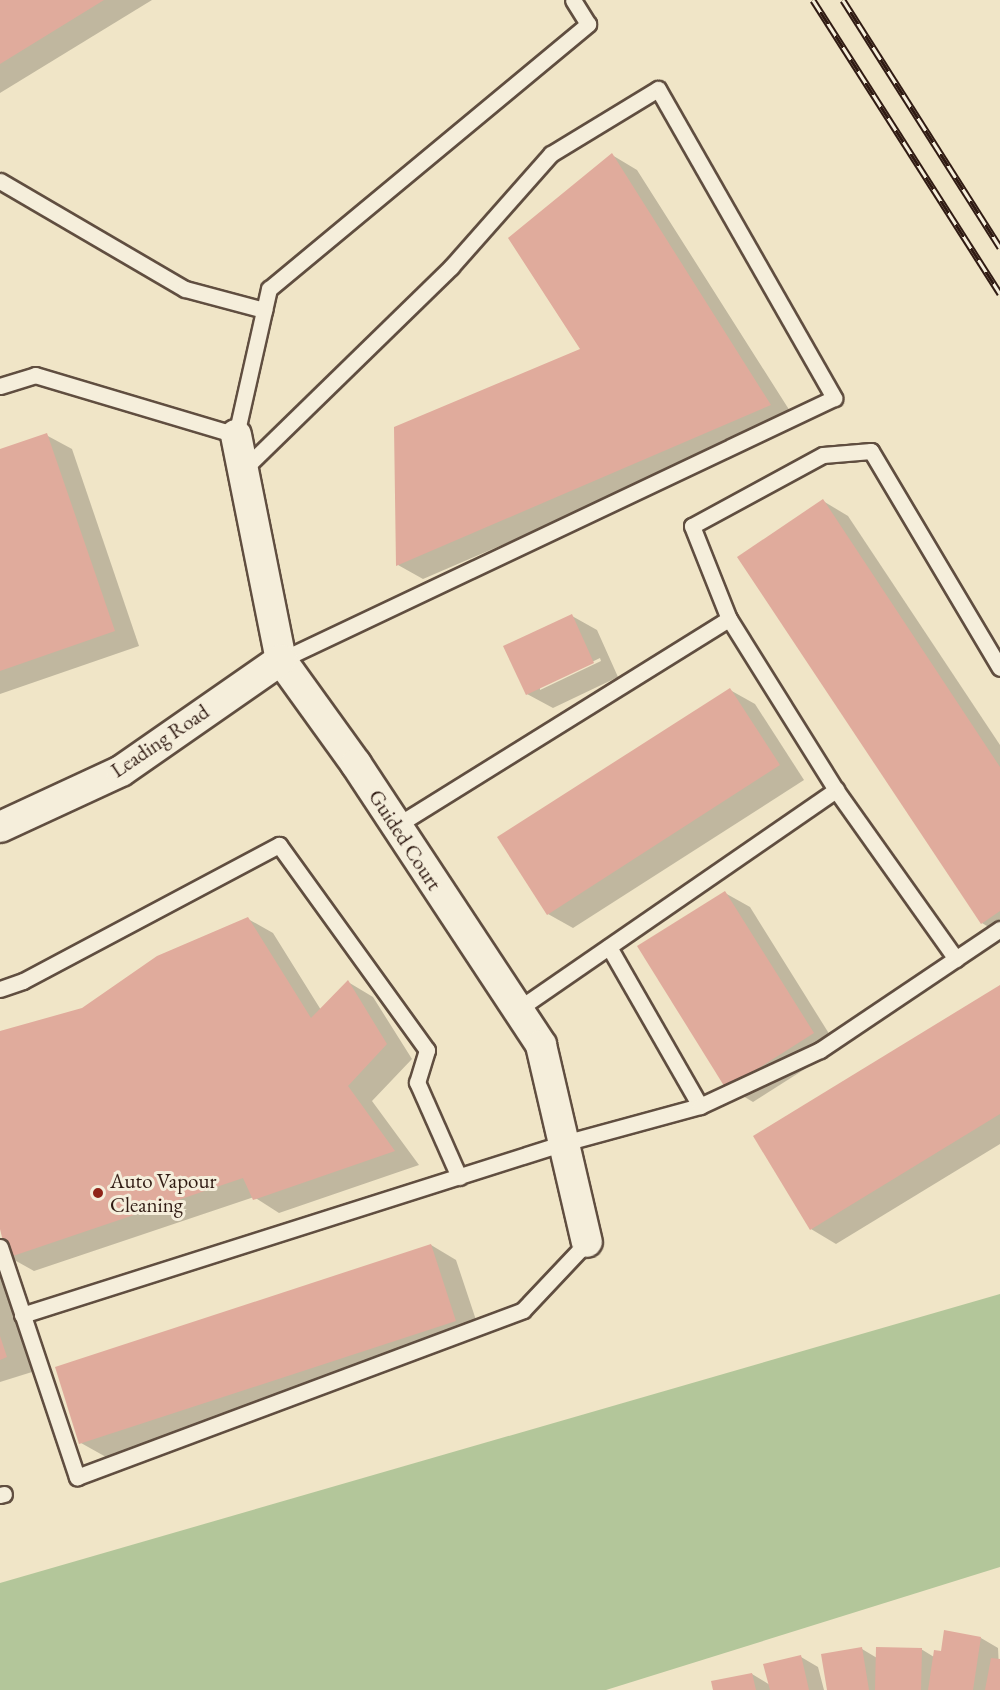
<!DOCTYPE html>
<html>
<head>
<meta charset="utf-8">
<style>
	body { margin:0 }
	#map { position:relative; width:1000px; height:1690px; overflow:hidden; background:#f0e5c7; font-family:"EB Garamond",serif }
	div>[style] { position:absolute }
	.green>* { inset:0; background:#b3c69a }
	.shadow>* { inset:0; background:#0003 }
	.building>* { inset:0; background:#e0ab9c }
	.roads { filter:drop-shadow(2px 0 #604e40) drop-shadow(-2px 0 #604e40) drop-shadow(0 2px #604e40) drop-shadow(0 -2px #604e40) }
	.lane>* { height:15px; margin:-7.5px; padding:0 7.5px; transform-origin:7.5px; border-radius:7.5px; background:#f5eedb }
	.street>* { height:30px; margin:-15px; padding:0 15px; transform-origin:15px; border-radius:15px; background:#f5eedb }
	.rail>* { height:7px; margin-top:-3.5px; transform-origin:0; background:repeating-linear-gradient(90deg,#f5eedb 0 14px,#301b13 0 28px); box-sizing:border-box; border-block:2px solid #301b13 }
	.dots>* { width:16px; height:16px; translate:-50% -50%; box-sizing:border-box; border:3px solid #f5eedb; border-radius:50% }
	span { translate:-50% -50%; white-space:nowrap; text-align:center; line-height:1.15; -webkit-text-stroke:6px #f5eedb; paint-order:stroke }
	.street-label { font-size:21px; color:#301b13 }
	.poi-label { font-size:21px; color:#301b13 }
	.left { translate:0 -50%; text-align:left }
</style>
</head>
<body>
<div id="map">
	<div class="green">
		<div style="clip-path:polygon(1000px 1294px,1000px 1567px,606px 1690px,0 1690px,0 1583px)"></div>
	</div>
	<div class="shadow">
		<div style="clip-path:polygon(0 0,152px 0,0 93px)"></div>
		<div style="clip-path:polygon(612px 155px,637px 170px,795px 419px,423px 579px,398px 565px,582px 350px)"></div>
		<div style="clip-path:polygon(46px 435px,72px 449px,139px 646px,0 694px,0 451px)"></div>
		<div style="clip-path:polygon(823px 501px,848px 516px,1000px 745px,1000px 934px,982px 923px)"></div>
		<div style="clip-path:polygon(evenodd,572px 616px,597px 630px,618px 677px,553px 708px,527px 694px,572px 616px,600px 658px,601px 661px,540px 690px,540px 687px,600px 658px)"></div>
		<div style="clip-path:polygon(730px 690px,755px 704px,804px 780px,573px 928px,548px 914px)"></div>
		<div style="clip-path:polygon(725px 893px,750px 907px,838px 1048px,753px 1102px,728px 1087px)"></div>
		<div style="clip-path:polygon(248px 919px,273px 933px,321px 1010px,348px 982px,373px 997px,412px 1059px,372px 1101px,419px 1165px,279px 1213px,254px 1197px,34px 1271px,9px 1257px,0 1223px,0 1032px,82px 1009px)"></div>
		<div style="clip-path:polygon(1000px 987px,1000px 1144px,836px 1244px,811px 1229px)"></div>
		<div style="clip-path:polygon(431px 1245px,456px 1260px,481px 1335px,106px 1457px,81px 1443px)"></div>
		<div style="clip-path:polygon(0 1272px,32px 1372px,0 1382px)"></div>
		<div style="clip-path:polygon(981px 1638px,998px 1648px,1000px 1690px,828px 1690px,862px 1649px,877px 1658px,921px 1649px,934px 1657px)"></div>
		<div style="clip-path:polygon(801px 1657px,818px 1667px,824px 1690px,715px 1690px,752px 1674px,770px 1685px)"></div>
	</div>
	<div class="building">
		<div style="clip-path:polygon(0 0,104px 0,0 64px)"></div>
		<div style="clip-path:polygon(612px 153px,771px 405px,396px 566px,394px 427px,580px 349px,508px 238px)"></div>
		<div style="clip-path:polygon(47px 433px,115px 631px,0 671px,0 449px)"></div>
		<div style="clip-path:polygon(823px 499px,1000px 767px,1000px 911px,981px 924px,737px 557px)"></div>
		<div style="clip-path:polygon(572px 614px,594px 663px,526px 695px,503px 646px)"></div>
		<div style="clip-path:polygon(730px 688px,780px 765px,547px 915px,497px 837px)"></div>
		<div style="clip-path:polygon(725px 891px,814px 1033px,726px 1089px,637px 946px)"></div>
		<div style="clip-path:polygon(248px 917px,311px 1018px,348px 980px,387px 1044px,348px 1086px,395px 1151px,253px 1200px,243px 1178px,7px 1258px,0 1229px,0 1031px,82px 1008px,157px 956px)"></div>
		<div style="clip-path:polygon(1000px 985px,1000px 1114px,810px 1230px,753px 1136px)"></div>
		<div style="clip-path:polygon(431px 1244px,456px 1321px,79px 1444px,55px 1367px)"></div>
		<div style="clip-path:polygon(0 1336px,7px 1357px,0 1360px)"></div>
		<div style="clip-path:polygon(944px 1630px,981px 1637px,973px 1690px,928px 1690px,934px 1650px,941px 1651px)"></div>
		<div style="clip-path:polygon(862px 1647px,869px 1690px,827px 1690px,821px 1654px)"></div>
		<div style="clip-path:polygon(876px 1647px,922px 1648px,921px 1690px,875px 1690px)"></div>
		<div style="clip-path:polygon(801px 1655px,809px 1690px,770px 1690px,763px 1664px)"></div>
		<div style="clip-path:polygon(991px 1658px,1000px 1659px,1000px 1690px,985px 1690px)"></div>
		<div style="clip-path:polygon(752px 1673px,756px 1690px,713px 1690px,711px 1681px)"></div>
	</div>
	<div class="roads">
		<div class="lane">
			<div style="left:0;top:181px;width:214px;rotate:30.3deg"></div>
			<div style="left:185px;top:289px;width:82px;rotate:14.9deg"></div>
			<div style="left:0;top:386px;width:37px;rotate:-17deg"></div>
			<div style="left:35px;top:375px;width:210px;rotate:16.6deg"></div>
			<div style="left:236px;top:435px;width:150px;rotate:-77.3deg"></div>
			<div style="left:269px;top:289px;width:415px;rotate:-39.7deg"></div>
			<div style="left:588px;top:24px;width:28px;rotate:-122deg"></div>
			<div style="left:243px;top:470px;width:291px;rotate:-44.3deg"></div>
			<div style="left:451px;top:267px;width:151px;rotate:-48.5deg"></div>
			<div style="left:551px;top:154px;width:125px;rotate:-31.3deg"></div>
			<div style="left:658px;top:89px;width:356px;rotate:60.3deg"></div>
			<div style="left:834px;top:398px;width:612px;rotate:154.65deg"></div>
			<div style="left:396px;top:826px;width:392px;rotate:-31.9deg"></div>
			<div style="left:609px;top:947px;width:183px;rotate:60.2deg"></div>
			<div style="left:956px;top:959px;width:207px;rotate:-125.4deg"></div>
			<div style="left:836px;top:790px;width:202px;rotate:-122deg"></div>
			<div style="left:729px;top:619px;width:100px;rotate:-111.7deg"></div>
			<div style="left:692px;top:526px;width:149px;rotate:-28.5deg"></div>
			<div style="left:823px;top:455px;width:48px;rotate:-4.8deg"></div>
			<div style="left:871px;top:451px;width:252px;rotate:59.3deg"></div>
			<div style="left:0;top:989px;width:24px;rotate:-19deg"></div>
			<div style="left:23px;top:981px;width:290px;rotate:-28deg"></div>
			<div style="left:279px;top:845px;width:253px;rotate:54.2deg"></div>
			<div style="left:427px;top:1050px;width:34px;rotate:107deg"></div>
			<div style="left:417px;top:1082px;width:104px;rotate:66.1deg"></div>
			<div style="left:517px;top:1010px;width:388px;rotate:-34.6deg"></div>
			<div style="left:0;top:1247px;width:243px;rotate:71.5deg"></div>
			<div style="left:77px;top:1477px;width:476px;rotate:-20.5deg"></div>
			<div style="left:523px;top:1310px;width:93px;rotate:-46.7deg"></div>
			<div style="left:22px;top:1315px;width:569px;rotate:-17.61deg"></div>
			<div style="left:564px;top:1143px;width:141px;rotate:-15.2deg"></div>
			<div style="left:700px;top:1106px;width:132px;rotate:-25deg"></div>
			<div style="left:820px;top:1050px;width:217px;rotate:-33.9deg"></div>
			<div style="left:0;top:1495px;width:4px;rotate:-14deg"></div>
		</div>
		<div class="street">
			<div style="left:236px;top:435px;width:229px;rotate:78.7deg"></div>
			<div style="left:281px;top:660px;width:128px;rotate:54.2deg"></div>
			<div style="left:356px;top:764px;width:336px;rotate:56.6deg"></div>
			<div style="left:541px;top:1045px;width:202px;rotate:76.9deg"></div>
			<div style="left:0;top:827px;width:133px;rotate:-24.8deg"></div>
			<div style="left:121px;top:771px;width:195px;rotate:-34.8deg"></div>
		</div>
	</div>
	<div class="rail">
		<div style="left:813px;top:0;width:348px;rotate:57.5deg"></div>
		<div style="left:843px;top:0;width:293px;rotate:57.6deg"></div>
	</div>
	<div class="dots">
		<div style="left:98px;top:1193px;background:#8f2418"></div>
	</div>
	<div class="street-label">
		<span style="left:160px;top:741px;rotate:-34deg">Leading Road</span>
		<span style="left:405px;top:840px;rotate:57deg">Guided Court</span>
	</div>
	<div class="poi-label">
		<span class="left" style="left:110px;top:1193px">Auto Vapour<br>Cleaning</span>
	</div>
</div>
</body>
</html>
